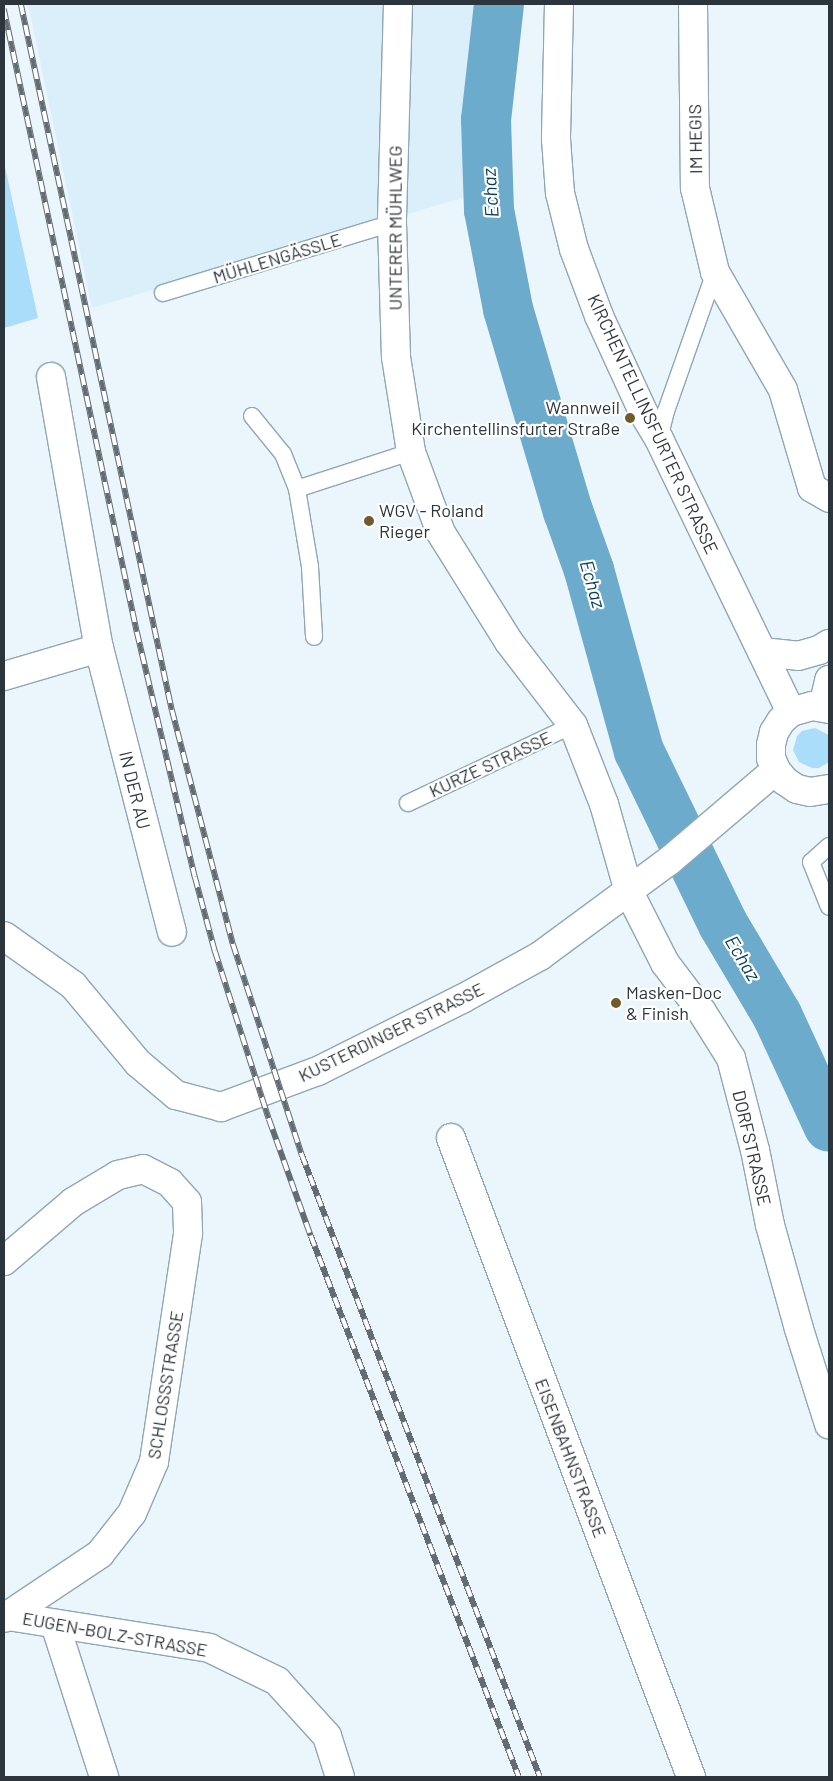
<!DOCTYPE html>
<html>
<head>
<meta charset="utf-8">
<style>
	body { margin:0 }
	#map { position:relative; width:833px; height:1781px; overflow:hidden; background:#ebf6fc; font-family:Barlow,sans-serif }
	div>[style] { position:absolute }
	.built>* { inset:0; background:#dbeffb }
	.green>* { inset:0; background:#a9ddfa }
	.river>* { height:50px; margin:-25px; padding:0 25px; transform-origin:25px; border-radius:25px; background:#6dabcc }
	.roads { filter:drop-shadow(1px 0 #8ea7b5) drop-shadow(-1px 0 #8ea7b5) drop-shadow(0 1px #8ea7b5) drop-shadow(0 -1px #8ea7b5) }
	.service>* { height:16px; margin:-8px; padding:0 8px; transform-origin:8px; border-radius:8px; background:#fff }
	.minor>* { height:28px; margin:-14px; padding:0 14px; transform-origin:14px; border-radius:14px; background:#fff }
	.tertiary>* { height:28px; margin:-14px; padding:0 14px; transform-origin:14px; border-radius:14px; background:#fff }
	.secondary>* { height:28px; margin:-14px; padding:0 14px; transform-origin:14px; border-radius:14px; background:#fff }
	.rail>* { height:5.5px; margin-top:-2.75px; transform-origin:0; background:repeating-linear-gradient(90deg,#fff 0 11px,#626c72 0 22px); box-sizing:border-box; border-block:1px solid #626c72 }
	.dots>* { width:14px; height:14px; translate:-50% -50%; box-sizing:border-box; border:2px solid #fff; border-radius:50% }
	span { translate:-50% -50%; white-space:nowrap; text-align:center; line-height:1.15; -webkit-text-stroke:4.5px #fff; paint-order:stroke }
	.street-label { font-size:18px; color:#2b353b }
	.poi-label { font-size:18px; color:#2b353b }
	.right { translate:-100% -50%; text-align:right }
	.left { translate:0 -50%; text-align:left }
	.water-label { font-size:19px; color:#073e55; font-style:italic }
	.frame { position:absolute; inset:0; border:5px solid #2b353b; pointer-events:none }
</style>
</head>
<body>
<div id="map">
	<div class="built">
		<div style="clip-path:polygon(28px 4px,489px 4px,482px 192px,92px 308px)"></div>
	</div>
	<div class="green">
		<div style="clip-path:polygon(4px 162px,38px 318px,4px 328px)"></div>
		<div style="clip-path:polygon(815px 728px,829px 735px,829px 762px,819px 768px,812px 768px,799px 762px,793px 750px,797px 736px,802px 731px)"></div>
	</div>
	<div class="river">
		<div style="left:499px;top:4px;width:117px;rotate:96.4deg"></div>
		<div style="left:486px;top:120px;width:90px;rotate:88.1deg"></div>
		<div style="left:489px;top:210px;width:101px;rotate:79.1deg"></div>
		<div style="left:508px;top:309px;width:211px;rotate:73.5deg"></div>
		<div style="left:568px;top:511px;width:63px;rotate:70.4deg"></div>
		<div style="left:589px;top:570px;width:188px;rotate:74.6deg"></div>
		<div style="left:639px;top:751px;width:192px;rotate:64.1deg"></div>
		<div style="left:723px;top:924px;width:106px;rotate:59.3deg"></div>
		<div style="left:777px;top:1015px;width:123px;rotate:65.1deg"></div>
	</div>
	<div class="roads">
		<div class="service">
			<div style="left:163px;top:293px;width:239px;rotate:-17deg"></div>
			<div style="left:252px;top:416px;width:49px;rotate:50.8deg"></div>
			<div style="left:283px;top:454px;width:38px;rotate:68deg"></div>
			<div style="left:297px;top:489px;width:79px;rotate:80.5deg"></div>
			<div style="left:310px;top:567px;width:70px;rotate:86.7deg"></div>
			<div style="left:659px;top:439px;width:29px;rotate:-76deg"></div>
			<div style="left:666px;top:411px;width:147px;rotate:-70.6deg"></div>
			<div style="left:297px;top:489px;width:120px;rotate:-18deg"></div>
			<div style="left:408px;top:803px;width:183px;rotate:-25.3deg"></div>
			<div style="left:829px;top:846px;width:24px;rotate:138deg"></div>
			<div style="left:811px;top:862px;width:48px;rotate:68.2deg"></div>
		</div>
		<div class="minor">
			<div style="left:398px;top:4px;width:219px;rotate:91.6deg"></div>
			<div style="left:392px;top:223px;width:134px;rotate:88.3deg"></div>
			<div style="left:396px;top:357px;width:96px;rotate:81deg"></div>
			<div style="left:411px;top:452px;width:86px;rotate:69.7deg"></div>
			<div style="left:441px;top:533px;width:128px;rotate:58deg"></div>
			<div style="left:509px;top:642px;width:105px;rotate:52.4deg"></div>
			<div style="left:573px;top:725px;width:85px;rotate:68.6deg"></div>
			<div style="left:604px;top:804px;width:91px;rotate:74.1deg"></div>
			<div style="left:629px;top:892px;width:80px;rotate:63.1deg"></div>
			<div style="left:665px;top:963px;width:61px;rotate:52.9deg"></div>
			<div style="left:702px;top:1012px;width:54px;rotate:57.8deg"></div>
			<div style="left:731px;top:1058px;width:95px;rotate:75.4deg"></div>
			<div style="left:755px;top:1150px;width:76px;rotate:78.7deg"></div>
			<div style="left:770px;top:1225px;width:108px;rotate:74.4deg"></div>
			<div style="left:799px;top:1329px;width:100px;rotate:72.5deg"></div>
			<div style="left:693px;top:4px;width:184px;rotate:89.4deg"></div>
			<div style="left:695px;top:188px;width:86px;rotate:76.6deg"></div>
			<div style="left:715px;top:272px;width:136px;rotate:60deg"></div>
			<div style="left:783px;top:390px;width:102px;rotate:73.5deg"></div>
			<div style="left:812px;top:488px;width:20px;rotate:30deg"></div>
			<div style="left:51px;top:377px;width:275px;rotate:80deg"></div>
			<div style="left:99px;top:648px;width:293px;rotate:75.6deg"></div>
			<div style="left:4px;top:676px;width:99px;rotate:-16.4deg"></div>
			<div style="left:4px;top:936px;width:85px;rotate:35.4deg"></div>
			<div style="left:73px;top:985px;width:102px;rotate:50.2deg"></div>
			<div style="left:138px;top:1063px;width:50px;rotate:40.1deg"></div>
			<div style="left:176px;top:1095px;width:47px;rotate:14.9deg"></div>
			<div style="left:221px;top:1107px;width:103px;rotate:-20.4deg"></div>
			<div style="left:318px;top:1071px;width:161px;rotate:-26.6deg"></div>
			<div style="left:462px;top:999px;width:89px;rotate:-28.9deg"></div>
			<div style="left:540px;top:956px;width:160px;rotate:-36.4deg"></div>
			<div style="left:669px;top:861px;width:140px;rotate:-40.4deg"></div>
			<div style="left:451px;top:1138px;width:683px;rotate:69.41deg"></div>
			<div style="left:4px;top:1261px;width:91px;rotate:-40.5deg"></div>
			<div style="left:73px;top:1202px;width:52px;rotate:-31deg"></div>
			<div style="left:118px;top:1175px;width:26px;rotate:-13deg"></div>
			<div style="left:143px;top:1169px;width:30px;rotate:27deg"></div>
			<div style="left:170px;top:1183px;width:25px;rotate:48deg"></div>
			<div style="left:187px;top:1202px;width:32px;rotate:88deg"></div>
			<div style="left:188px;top:1234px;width:231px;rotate:98.5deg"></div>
			<div style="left:154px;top:1462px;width:56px;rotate:113.3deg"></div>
			<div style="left:132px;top:1513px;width:52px;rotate:128deg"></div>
			<div style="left:100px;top:1554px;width:115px;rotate:146.3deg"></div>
			<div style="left:8px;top:1616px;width:204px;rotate:9deg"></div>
			<div style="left:209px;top:1648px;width:76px;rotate:25.9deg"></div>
			<div style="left:277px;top:1681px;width:74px;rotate:47.7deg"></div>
			<div style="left:327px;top:1736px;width:43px;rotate:72.4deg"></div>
			<div style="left:55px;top:1624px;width:161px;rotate:72.2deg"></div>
		</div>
		<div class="tertiary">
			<div style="left:762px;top:652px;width:36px;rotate:6deg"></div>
			<div style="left:798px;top:656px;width:22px;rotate:-16deg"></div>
			<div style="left:819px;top:650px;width:12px;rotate:-31deg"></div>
			<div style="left:823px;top:707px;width:28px;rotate:-77deg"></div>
		</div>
		<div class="secondary">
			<div style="left:559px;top:4px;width:135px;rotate:91.3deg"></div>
			<div style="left:556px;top:139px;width:54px;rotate:85.8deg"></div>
			<div style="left:560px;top:193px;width:58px;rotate:76deg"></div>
			<div style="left:574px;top:249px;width:72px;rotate:69.5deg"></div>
			<div style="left:599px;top:316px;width:108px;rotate:65.3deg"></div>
			<div style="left:644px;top:414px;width:29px;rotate:59deg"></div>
			<div style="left:659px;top:439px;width:303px;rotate:64.2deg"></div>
			<div style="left:829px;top:709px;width:17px;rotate:-170deg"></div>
			<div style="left:812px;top:706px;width:22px;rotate:164deg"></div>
			<div style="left:791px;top:712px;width:13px;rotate:138deg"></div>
			<div style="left:781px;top:721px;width:13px;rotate:122deg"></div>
			<div style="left:774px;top:732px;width:13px;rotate:103deg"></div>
			<div style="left:771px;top:745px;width:13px;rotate:90deg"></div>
			<div style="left:771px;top:758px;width:13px;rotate:67deg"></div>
			<div style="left:776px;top:770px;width:14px;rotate:51deg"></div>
			<div style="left:785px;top:781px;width:14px;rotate:34deg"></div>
			<div style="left:797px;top:789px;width:13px;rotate:13deg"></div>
			<div style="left:810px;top:792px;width:19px;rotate:-9deg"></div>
		</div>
	</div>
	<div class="rail">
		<div style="left:21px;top:4px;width:722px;rotate:77.93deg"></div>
		<div style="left:172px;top:710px;width:242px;rotate:75.4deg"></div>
		<div style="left:233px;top:944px;width:222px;rotate:71.9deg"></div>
		<div style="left:302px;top:1155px;width:666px;rotate:69.06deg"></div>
		<div style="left:4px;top:9px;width:637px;rotate:77.95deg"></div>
		<div style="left:137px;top:632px;width:252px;rotate:76.7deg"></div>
		<div style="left:195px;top:877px;width:77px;rotate:74.9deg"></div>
		<div style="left:215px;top:951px;width:176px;rotate:72.2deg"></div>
		<div style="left:269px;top:1119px;width:124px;rotate:70.3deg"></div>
		<div style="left:311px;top:1236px;width:580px;rotate:68.97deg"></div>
	</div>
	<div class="dots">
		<div style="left:630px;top:418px;background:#725b2b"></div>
		<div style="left:369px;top:521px;background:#725b2b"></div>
		<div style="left:616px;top:1003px;background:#725b2b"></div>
	</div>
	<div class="street-label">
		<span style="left:695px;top:139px;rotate:-91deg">IM HEGIS</span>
		<span style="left:395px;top:228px;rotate:-90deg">UNTERER MÜHLWEG</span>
		<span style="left:277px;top:258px;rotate:-17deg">MÜHLENGÄSSLE</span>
		<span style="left:653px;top:424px;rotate:65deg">KIRCHENTELLINSFURTER STRASSE</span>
		<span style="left:490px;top:764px;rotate:-25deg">KURZE STRASSE</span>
		<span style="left:135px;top:790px;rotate:76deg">IN DER AU</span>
		<span style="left:391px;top:1032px;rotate:-26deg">KUSTERDINGER STRASSE</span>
		<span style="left:752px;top:1148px;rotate:77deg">DORFSTRASSE</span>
		<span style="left:165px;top:1385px;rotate:-81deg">SCHLOSSSTRASSE</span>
		<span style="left:571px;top:1458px;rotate:69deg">EISENBAHNSTRASSE</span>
		<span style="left:115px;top:1634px;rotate:10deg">EUGEN-BOLZ-STRASSE</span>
	</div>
	<div class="poi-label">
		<span class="right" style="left:620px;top:418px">Wannweil<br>Kirchentellinsfurter Straße</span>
		<span class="left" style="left:379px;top:521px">WGV - Roland<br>Rieger</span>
		<span class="left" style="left:626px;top:1003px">Masken-Doc<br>&amp; Finish</span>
	</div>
	<div class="water-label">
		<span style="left:490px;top:193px;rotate:-94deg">Echaz</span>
		<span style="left:593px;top:584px;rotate:74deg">Echaz</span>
		<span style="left:743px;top:958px;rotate:59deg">Echaz</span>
	</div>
	<div class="frame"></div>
</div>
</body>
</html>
